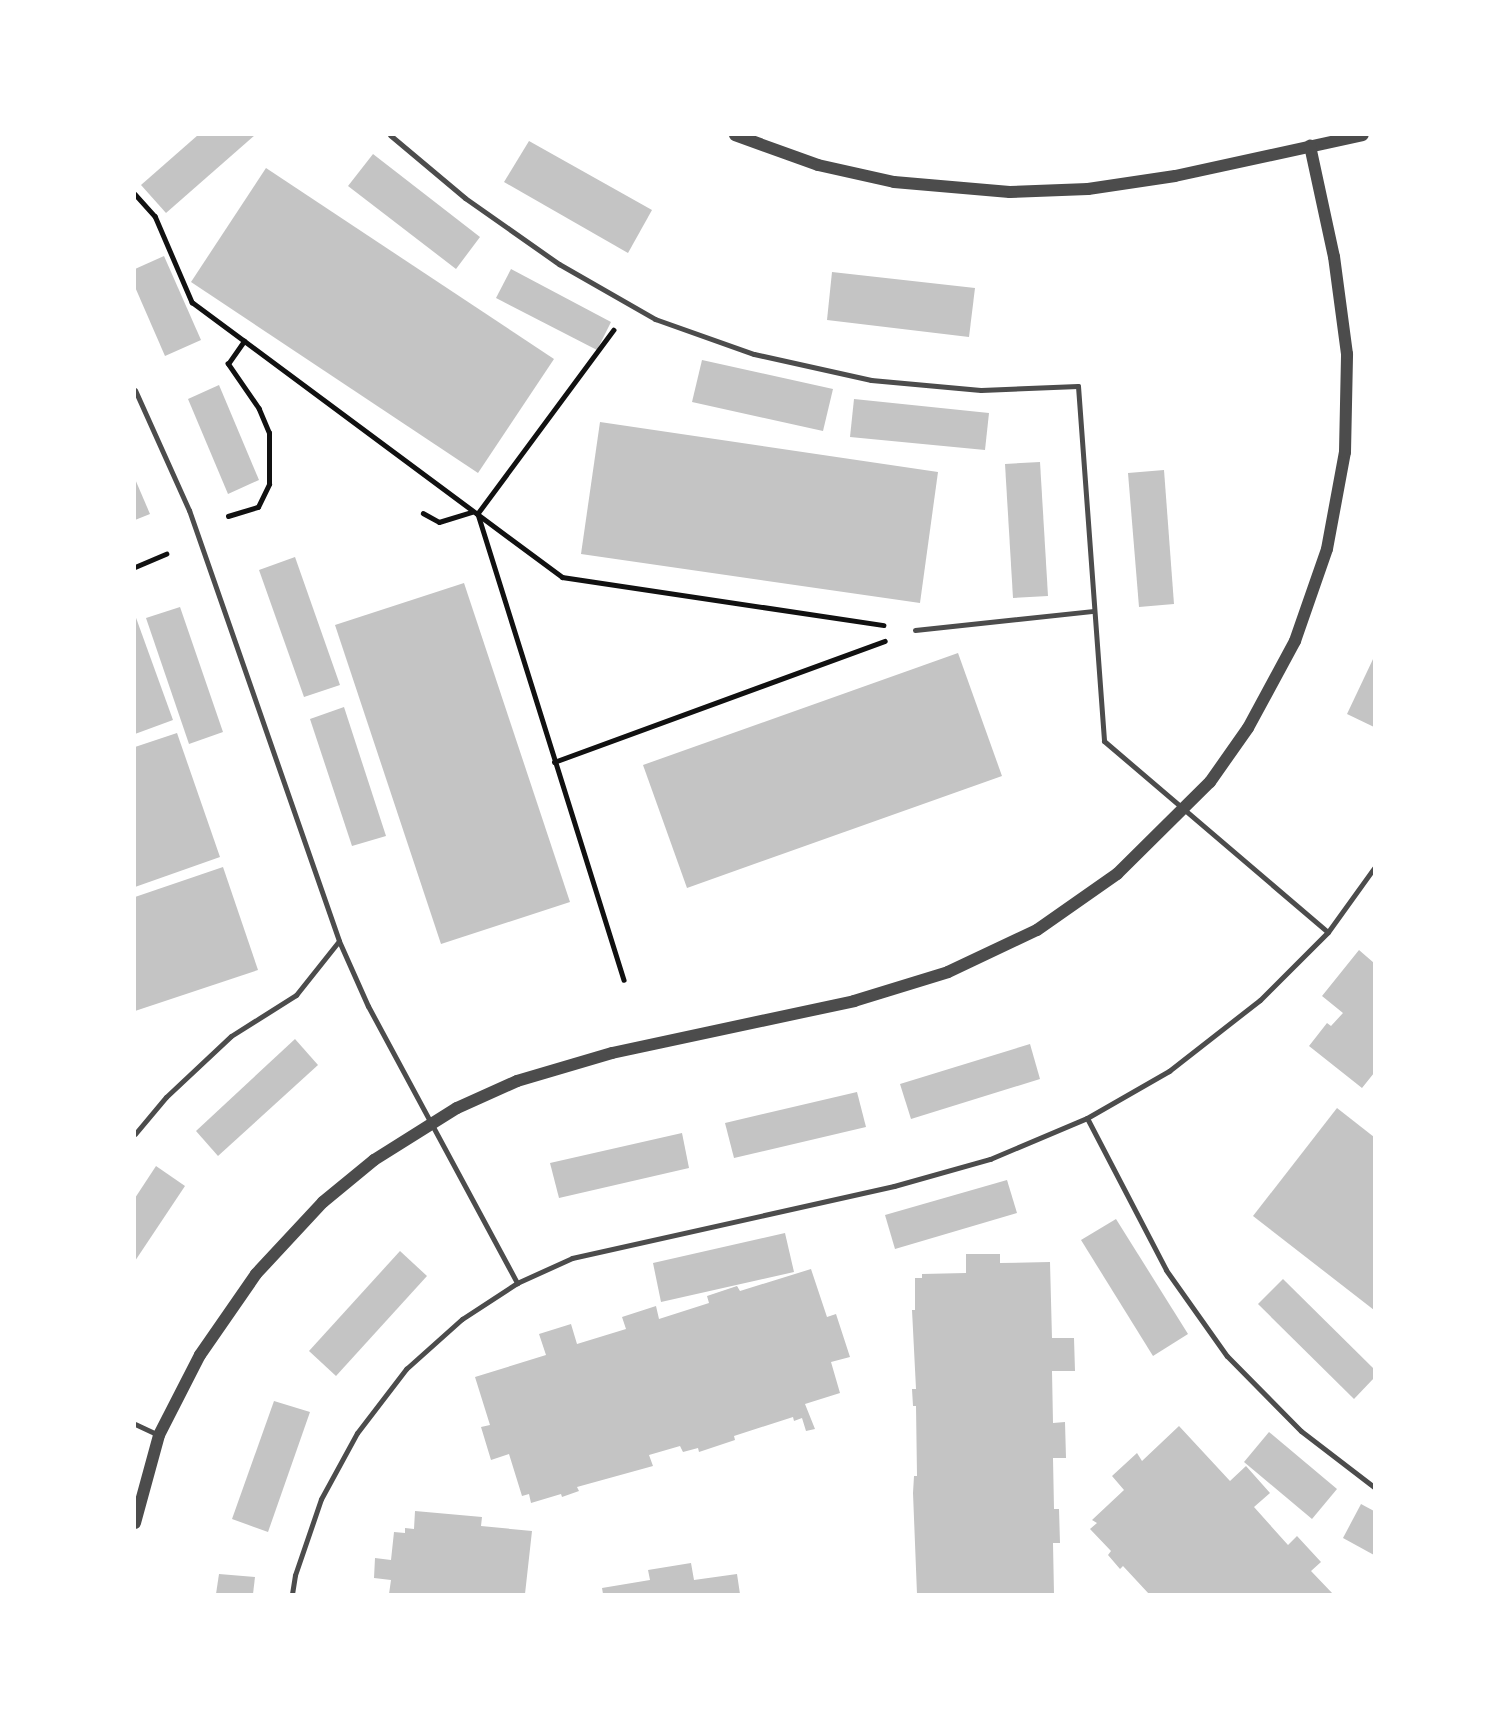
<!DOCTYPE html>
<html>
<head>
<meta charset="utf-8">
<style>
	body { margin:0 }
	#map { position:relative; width:1509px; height:1729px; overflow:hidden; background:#fff; font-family:"PT Sans Narrow",sans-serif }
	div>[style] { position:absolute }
	.building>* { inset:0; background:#c4c4c4 }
	.path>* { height:4.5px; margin:-2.25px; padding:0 2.25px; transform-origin:2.25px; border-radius:2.25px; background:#111 }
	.service>* { height:5px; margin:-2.5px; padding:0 2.5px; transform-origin:2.5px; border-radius:2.5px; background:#4c4c4c }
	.tertiary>* { height:12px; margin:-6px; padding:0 6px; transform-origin:6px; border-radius:6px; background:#4c4c4c }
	span { translate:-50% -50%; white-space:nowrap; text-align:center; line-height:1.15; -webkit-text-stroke:6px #fff; paint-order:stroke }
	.frame { position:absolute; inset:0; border:136px solid #fff; pointer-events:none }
</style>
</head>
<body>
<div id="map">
	<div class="building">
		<div style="clip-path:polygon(198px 135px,255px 135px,166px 213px,141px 185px)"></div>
		<div style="clip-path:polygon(529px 141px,652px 210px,628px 253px,504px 182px)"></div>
		<div style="clip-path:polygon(373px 154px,480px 237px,456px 269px,348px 186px)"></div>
		<div style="clip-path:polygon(266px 168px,554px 359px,478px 473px,191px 282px)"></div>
		<div style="clip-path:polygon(164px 256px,201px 340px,165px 356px,135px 287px,135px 269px)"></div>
		<div style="clip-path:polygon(511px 269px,611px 322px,597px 350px,496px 298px)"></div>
		<div style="clip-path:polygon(832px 272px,975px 288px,969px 337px,827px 320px)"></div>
		<div style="clip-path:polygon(702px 360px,833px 389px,823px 431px,692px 402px)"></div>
		<div style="clip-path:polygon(219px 385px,259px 480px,228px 494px,188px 399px)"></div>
		<div style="clip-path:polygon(854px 399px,989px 413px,985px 450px,850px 437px)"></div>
		<div style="clip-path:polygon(600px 422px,938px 472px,920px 603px,581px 554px)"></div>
		<div style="clip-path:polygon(1040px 462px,1048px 596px,1013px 598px,1005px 464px)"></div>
		<div style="clip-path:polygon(1164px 470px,1174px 604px,1139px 607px,1128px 473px)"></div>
		<div style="clip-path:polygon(135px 479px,150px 514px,135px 520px)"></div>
		<div style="clip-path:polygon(295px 557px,340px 685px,304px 697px,259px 570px)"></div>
		<div style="clip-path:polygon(464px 583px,570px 902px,441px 944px,335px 625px)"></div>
		<div style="clip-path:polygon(180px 607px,223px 732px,189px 744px,146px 618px)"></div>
		<div style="clip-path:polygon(135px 615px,173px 720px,135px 734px)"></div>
		<div style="clip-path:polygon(958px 653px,1002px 776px,687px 888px,643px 765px)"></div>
		<div style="clip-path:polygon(1374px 657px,1374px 727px,1347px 714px)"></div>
		<div style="clip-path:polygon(344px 707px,386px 836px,352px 846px,310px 719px)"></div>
		<div style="clip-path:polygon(177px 733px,220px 857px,135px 887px,135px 747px)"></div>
		<div style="clip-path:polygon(223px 867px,258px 970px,135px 1011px,135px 897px)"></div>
		<div style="clip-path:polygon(1359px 950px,1374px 963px,1374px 1073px,1362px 1088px,1309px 1046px,1327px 1023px,1331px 1026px,1343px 1013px,1322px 996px)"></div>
		<div style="clip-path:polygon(295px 1039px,318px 1065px,218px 1156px,196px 1131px)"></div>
		<div style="clip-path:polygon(1030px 1044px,1040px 1079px,911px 1119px,900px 1084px)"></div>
		<div style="clip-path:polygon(857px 1092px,866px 1127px,734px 1158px,725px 1123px)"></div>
		<div style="clip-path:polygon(1337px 1108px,1374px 1137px,1374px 1310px,1253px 1216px)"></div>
		<div style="clip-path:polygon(682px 1133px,689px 1168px,559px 1198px,550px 1163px)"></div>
		<div style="clip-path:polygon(156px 1166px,185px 1186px,135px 1261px,135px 1198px)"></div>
		<div style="clip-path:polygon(1007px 1180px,1017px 1213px,895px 1249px,885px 1215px)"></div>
		<div style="clip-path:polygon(1116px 1219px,1188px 1334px,1153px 1356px,1081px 1240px)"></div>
		<div style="clip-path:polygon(785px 1233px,794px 1272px,661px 1302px,653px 1263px)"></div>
		<div style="clip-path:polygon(400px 1251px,427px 1276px,336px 1376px,309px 1351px)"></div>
		<div style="clip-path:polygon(966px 1254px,1000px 1254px,1000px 1263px,1050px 1262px,1052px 1338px,1074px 1338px,1075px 1371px,1052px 1371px,1053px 1423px,1065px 1422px,1066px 1458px,1053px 1458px,1054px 1509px,1059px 1509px,1060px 1543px,1053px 1543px,1054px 1594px,917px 1594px,913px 1493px,914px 1476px,917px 1476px,916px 1406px,913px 1406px,912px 1389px,916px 1389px,912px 1310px,915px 1310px,915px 1278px,922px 1278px,922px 1274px,966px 1273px)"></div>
		<div style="clip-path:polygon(811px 1269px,827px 1317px,836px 1314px,850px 1357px,831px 1362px,840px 1393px,805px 1404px,815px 1429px,806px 1431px,802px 1418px,794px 1421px,793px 1417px,734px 1436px,735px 1440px,699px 1452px,698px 1448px,683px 1452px,680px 1446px,649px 1455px,653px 1466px,577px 1487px,579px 1491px,562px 1497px,561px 1494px,531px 1503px,529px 1494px,522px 1496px,509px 1454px,491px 1460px,481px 1427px,490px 1425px,475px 1377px,546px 1355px,539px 1334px,571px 1324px,577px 1344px,626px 1329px,622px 1317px,656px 1306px,659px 1319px,709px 1303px,707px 1296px,737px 1286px,740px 1291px)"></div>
		<div style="clip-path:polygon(1283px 1279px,1374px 1369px,1374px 1378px,1354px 1399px,1258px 1304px)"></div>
		<div style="clip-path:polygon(274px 1401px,310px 1412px,268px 1532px,232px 1519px)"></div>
		<div style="clip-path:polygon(1179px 1426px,1230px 1481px,1246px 1466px,1270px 1493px,1254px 1507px,1288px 1545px,1297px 1536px,1321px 1562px,1311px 1571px,1333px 1594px,1149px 1594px,1123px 1566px,1120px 1569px,1108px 1555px,1111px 1551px,1090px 1529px,1097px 1523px,1092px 1520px,1124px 1490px,1112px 1476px,1137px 1453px,1142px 1461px)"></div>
		<div style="clip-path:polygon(1269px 1432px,1337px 1489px,1312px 1519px,1244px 1462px)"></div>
		<div style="clip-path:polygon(1361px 1504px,1374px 1511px,1374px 1555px,1343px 1538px)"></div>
		<div style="clip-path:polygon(415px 1511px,482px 1517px,481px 1526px,532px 1531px,525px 1594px,389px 1594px,391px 1580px,374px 1578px,375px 1558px,391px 1560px,394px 1532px,405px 1533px,405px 1528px,414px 1529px)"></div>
		<div style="clip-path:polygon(691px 1563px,694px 1580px,737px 1574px,740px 1594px,603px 1594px,602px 1588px,650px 1580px,648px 1570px)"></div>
		<div style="clip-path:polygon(219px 1574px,255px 1577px,253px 1594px,216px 1594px)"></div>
	</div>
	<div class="path">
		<div style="left:135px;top:194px;width:30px;rotate:48deg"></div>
		<div style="left:155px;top:216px;width:94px;rotate:66.7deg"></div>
		<div style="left:192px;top:302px;width:461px;rotate:36.6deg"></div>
		<div style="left:562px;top:577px;width:325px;rotate:8.5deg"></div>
		<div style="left:614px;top:330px;width:229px;rotate:126.5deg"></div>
		<div style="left:478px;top:514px;width:488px;rotate:72.6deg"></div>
		<div style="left:423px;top:513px;width:18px;rotate:29deg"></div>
		<div style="left:439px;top:522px;width:34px;rotate:-17deg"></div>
		<div style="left:228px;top:516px;width:31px;rotate:-17deg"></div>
		<div style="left:258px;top:507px;width:25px;rotate:-64deg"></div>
		<div style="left:269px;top:484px;width:51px;rotate:-90deg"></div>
		<div style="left:269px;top:433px;width:26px;rotate:-113deg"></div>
		<div style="left:259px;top:409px;width:55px;rotate:-124.6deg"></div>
		<div style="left:228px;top:364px;width:28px;rotate:-55deg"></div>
		<div style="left:135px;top:567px;width:34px;rotate:-23deg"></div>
		<div style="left:554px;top:762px;width:352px;rotate:-20.1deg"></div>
	</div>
	<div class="service">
		<div style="left:390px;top:135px;width:98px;rotate:40deg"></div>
		<div style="left:465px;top:198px;width:115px;rotate:35.1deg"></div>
		<div style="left:559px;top:264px;width:111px;rotate:29.8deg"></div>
		<div style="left:655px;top:319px;width:105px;rotate:19.5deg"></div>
		<div style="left:754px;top:354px;width:120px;rotate:12.5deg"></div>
		<div style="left:871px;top:380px;width:110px;rotate:5.2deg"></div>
		<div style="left:981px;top:390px;width:97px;rotate:-2.4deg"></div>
		<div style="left:1078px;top:386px;width:356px;rotate:85.8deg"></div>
		<div style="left:1104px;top:741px;width:294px;rotate:40.5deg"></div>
		<div style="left:135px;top:390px;width:132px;rotate:65.8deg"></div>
		<div style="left:189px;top:510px;width:456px;rotate:70.8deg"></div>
		<div style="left:339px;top:941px;width:71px;rotate:66deg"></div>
		<div style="left:368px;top:1006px;width:315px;rotate:61.7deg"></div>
		<div style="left:915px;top:630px;width:180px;rotate:-6.1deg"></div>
		<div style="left:1087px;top:1118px;width:171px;rotate:62.5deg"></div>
		<div style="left:1166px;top:1270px;width:105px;rotate:54.7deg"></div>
		<div style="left:1227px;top:1356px;width:105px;rotate:45.4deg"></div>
		<div style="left:1301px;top:1431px;width:92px;rotate:37.5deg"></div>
		<div style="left:135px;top:1134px;width:48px;rotate:-50deg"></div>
		<div style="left:166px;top:1097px;width:89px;rotate:-43.2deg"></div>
		<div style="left:231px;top:1036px;width:77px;rotate:-32.2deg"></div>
		<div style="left:296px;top:995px;width:69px;rotate:-51.5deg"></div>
		<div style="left:135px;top:1424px;width:26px;rotate:25deg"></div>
		<div style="left:292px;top:1594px;width:19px;rotate:-81deg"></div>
		<div style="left:295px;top:1575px;width:80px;rotate:-71.1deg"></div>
		<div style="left:321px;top:1499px;width:75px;rotate:-61.4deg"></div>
		<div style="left:357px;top:1433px;width:81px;rotate:-52.6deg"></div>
		<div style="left:406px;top:1369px;width:75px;rotate:-41.8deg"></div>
		<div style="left:462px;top:1319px;width:66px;rotate:-33.2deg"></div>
		<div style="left:517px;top:1283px;width:60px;rotate:-24.4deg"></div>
		<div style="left:572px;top:1258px;width:330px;rotate:-12.6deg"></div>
		<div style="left:894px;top:1186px;width:100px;rotate:-15.7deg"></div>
		<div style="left:990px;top:1159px;width:105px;rotate:-22.9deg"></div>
		<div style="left:1087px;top:1118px;width:95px;rotate:-29.8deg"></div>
		<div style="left:1169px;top:1071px;width:115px;rotate:-38deg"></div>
		<div style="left:1260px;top:1000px;width:96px;rotate:-45deg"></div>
		<div style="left:1328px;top:932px;width:79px;rotate:-54.3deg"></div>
	</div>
	<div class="tertiary">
		<div style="left:735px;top:135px;width:88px;rotate:19.9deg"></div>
		<div style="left:818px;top:165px;width:78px;rotate:12.6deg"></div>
		<div style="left:894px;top:182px;width:116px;rotate:4.9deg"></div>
		<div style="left:1010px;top:192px;width:78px;rotate:-2.2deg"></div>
		<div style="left:1088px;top:189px;width:88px;rotate:-8.5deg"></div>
		<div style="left:1175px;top:176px;width:192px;rotate:-12.3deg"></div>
		<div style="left:135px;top:1523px;width:91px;rotate:-74.7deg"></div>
		<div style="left:159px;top:1435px;width:90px;rotate:-62.9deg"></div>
		<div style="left:200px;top:1355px;width:98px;rotate:-55.3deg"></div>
		<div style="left:256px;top:1274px;width:98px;rotate:-47.1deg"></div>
		<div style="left:323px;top:1202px;width:66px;rotate:-39.5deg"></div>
		<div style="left:374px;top:1160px;width:98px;rotate:-32.1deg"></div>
		<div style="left:457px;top:1108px;width:66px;rotate:-24.2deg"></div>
		<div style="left:517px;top:1081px;width:99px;rotate:-16.4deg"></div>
		<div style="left:612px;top:1053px;width:248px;rotate:-12.1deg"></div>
		<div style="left:854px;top:1001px;width:98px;rotate:-17.1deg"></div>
		<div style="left:948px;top:972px;width:98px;rotate:-25.3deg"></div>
		<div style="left:1037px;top:930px;width:98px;rotate:-35deg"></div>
		<div style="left:1117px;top:874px;width:131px;rotate:-44.7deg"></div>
		<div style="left:1210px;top:782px;width:66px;rotate:-54.9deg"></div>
		<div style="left:1248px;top:728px;width:99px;rotate:-61.6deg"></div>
		<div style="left:1295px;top:641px;width:97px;rotate:-70.8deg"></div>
		<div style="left:1327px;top:549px;width:99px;rotate:-79.5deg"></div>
		<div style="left:1345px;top:452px;width:98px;rotate:-88.8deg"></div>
		<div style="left:1347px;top:354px;width:98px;rotate:-97.6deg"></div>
		<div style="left:1334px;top:257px;width:114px;rotate:-102.2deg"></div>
	</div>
	<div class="frame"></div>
</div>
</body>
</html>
